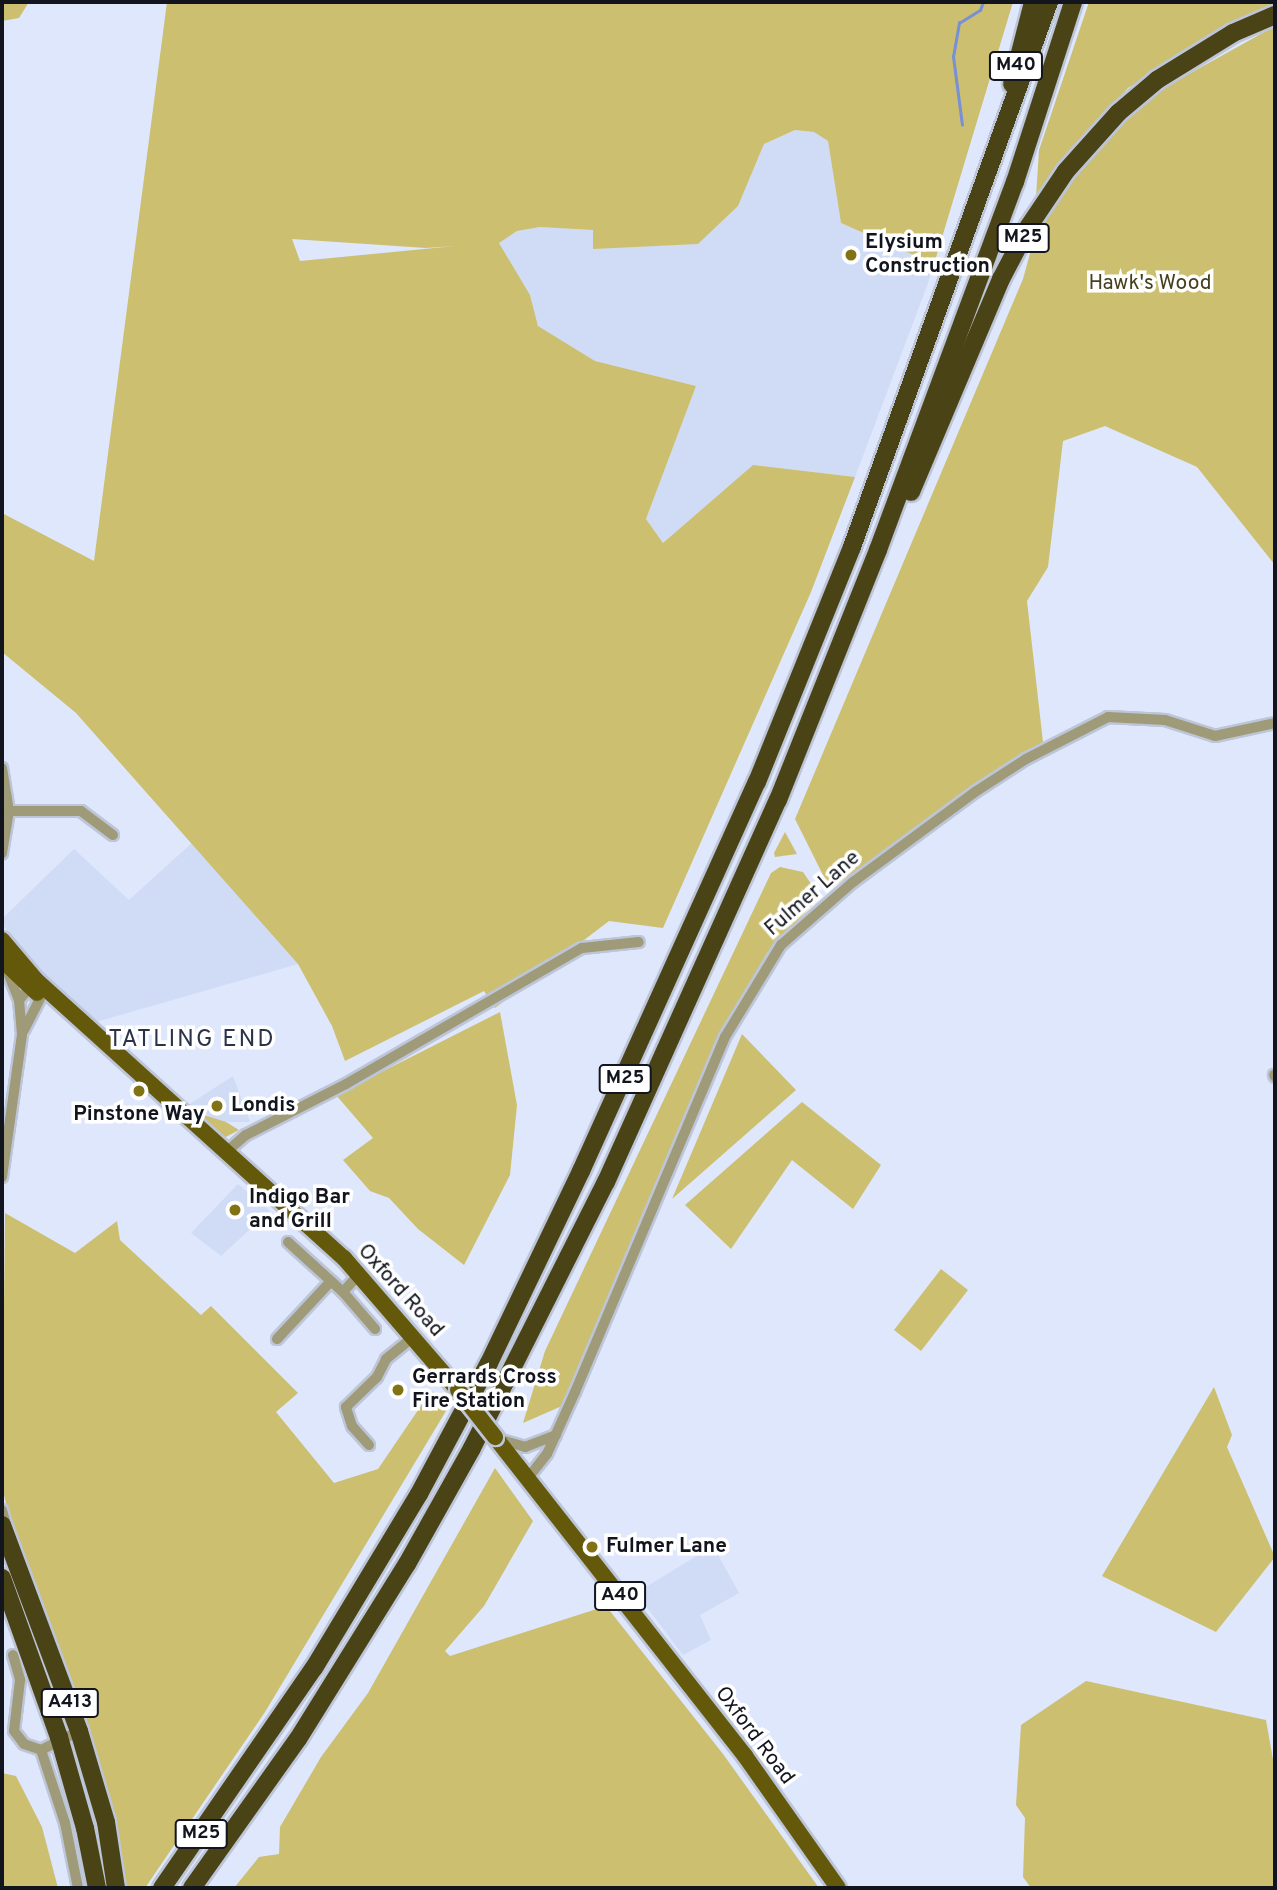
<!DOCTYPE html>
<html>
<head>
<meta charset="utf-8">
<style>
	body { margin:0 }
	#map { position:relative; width:1277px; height:1890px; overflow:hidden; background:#dee7fc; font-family:Overpass,sans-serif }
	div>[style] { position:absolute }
	.built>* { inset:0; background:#d0dbf6 }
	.green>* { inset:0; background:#ccbf70 }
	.stream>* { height:2.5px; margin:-1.25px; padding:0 1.25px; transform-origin:1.25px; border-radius:1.25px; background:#7790d6 }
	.roads { filter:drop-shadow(2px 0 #bdc5d8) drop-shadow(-2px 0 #bdc5d8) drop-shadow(0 2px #bdc5d8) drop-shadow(0 -2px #bdc5d8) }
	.street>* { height:10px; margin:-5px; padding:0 5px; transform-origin:5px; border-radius:5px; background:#9f9a77 }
	.primary>* { height:16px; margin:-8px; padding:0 8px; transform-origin:8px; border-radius:8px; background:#64590b }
	.highway>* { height:18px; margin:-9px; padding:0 9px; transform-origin:9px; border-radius:9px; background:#4a4315 }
	.bridges { filter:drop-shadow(2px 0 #bdc5d8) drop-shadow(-2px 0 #bdc5d8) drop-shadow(0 2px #bdc5d8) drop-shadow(0 -2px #bdc5d8) }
	.primary-bridge>* { height:16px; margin:-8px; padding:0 8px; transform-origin:8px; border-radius:8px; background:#64590b }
	.dots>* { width:19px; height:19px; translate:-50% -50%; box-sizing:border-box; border:4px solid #fff; border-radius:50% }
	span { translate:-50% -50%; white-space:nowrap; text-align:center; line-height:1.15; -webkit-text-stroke:7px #fff; paint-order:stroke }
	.shield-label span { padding:2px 5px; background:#fff; border:2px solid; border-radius:5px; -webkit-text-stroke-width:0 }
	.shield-label { font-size:19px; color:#12151e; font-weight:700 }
	.poi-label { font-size:21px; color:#12151e; font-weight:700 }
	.left { translate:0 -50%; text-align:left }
	.park-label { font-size:21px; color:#46411c }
	.street-label { font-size:21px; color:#12151e }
	.quarter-label { font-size:24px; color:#2b3348; letter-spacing:2px }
	.frame { position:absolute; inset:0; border:4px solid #12151e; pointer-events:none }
</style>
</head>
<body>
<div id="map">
	<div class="built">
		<div style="clip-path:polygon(795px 130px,814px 132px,828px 141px,841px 223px,934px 264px,927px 286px,855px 477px,753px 465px,663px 543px,646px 519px,696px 386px,595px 361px,538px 326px,530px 295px,499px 243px,517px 231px,540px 227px,593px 230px,593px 248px,698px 244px,738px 206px,764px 144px)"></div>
		<div style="clip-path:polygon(194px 841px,298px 964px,96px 1022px,51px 983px,2px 924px,2px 919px,74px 849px,129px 900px)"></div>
		<div style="clip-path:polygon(233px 1076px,250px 1122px,220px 1122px,188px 1105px)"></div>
		<div style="clip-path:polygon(238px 1184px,270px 1211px,221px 1256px,191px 1233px)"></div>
		<div style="clip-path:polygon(713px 1546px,739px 1593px,700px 1615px,711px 1640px,683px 1655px,636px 1593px)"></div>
	</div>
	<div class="green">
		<div style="clip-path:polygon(2px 2px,29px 2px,19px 18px,2px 21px)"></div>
		<div style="clip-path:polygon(evenodd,167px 2px,1013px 2px,934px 264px,841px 223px,828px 141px,814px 132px,795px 130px,764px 144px,738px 206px,698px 244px,593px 249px,593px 230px,540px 227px,517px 231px,499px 243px,530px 295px,538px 326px,595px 361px,696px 386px,646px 519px,663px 543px,753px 465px,855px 477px,811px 592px,663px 928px,609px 921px,495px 1008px,484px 991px,345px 1061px,332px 1026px,298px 964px,76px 713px,2px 652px,2px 513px,94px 561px,167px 2px,292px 239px,426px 248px,455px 246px,300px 261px,292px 239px)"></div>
		<div style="clip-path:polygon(1089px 2px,1275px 2px,1275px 7px,1244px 19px,1128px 88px,1062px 161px,1036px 197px,1039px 150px)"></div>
		<div style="clip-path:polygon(1275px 26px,1275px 565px,1197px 467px,1105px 426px,1063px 441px,1048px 567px,1027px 601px,1043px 742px,830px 889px,795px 819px,1023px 279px,1034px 239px,1064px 188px,1126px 118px,1169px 85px)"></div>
		<div style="clip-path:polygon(785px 832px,797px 854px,775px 857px,774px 853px)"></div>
		<div style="clip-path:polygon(780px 867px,803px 872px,820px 897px,767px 953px,725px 1025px,562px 1406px,523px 1423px,545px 1351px,771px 873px)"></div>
		<div style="clip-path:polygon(500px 1012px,517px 1105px,510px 1175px,464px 1265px,418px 1229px,389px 1198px,370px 1191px,343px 1160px,373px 1138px,336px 1095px)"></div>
		<div style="clip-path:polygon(742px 1034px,796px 1090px,672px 1199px)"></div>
		<div style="clip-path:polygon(802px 1102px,881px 1165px,853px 1209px,792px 1160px,731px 1249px,685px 1205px)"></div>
		<div style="clip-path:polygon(201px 1114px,226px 1122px,239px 1130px,222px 1139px,195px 1117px)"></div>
		<div style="clip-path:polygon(5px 1213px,75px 1253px,117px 1221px,120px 1240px,201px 1315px,211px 1306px,298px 1393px,276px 1412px,334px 1483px,378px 1469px,431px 1391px,452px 1401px,265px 1712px,145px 1888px,122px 1888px,80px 1716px,11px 1526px,2px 1486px)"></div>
		<div style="clip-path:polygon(941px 1269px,968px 1290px,921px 1351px,894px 1330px)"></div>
		<div style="clip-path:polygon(1214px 1387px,1232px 1435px,1227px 1447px,1275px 1557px,1216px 1632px,1102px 1576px)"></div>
		<div style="clip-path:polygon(495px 1468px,533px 1521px,484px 1606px,445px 1651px,450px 1656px,606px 1606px,723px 1754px,819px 1888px,234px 1888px,259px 1857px,279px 1854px,280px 1827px,321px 1757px,368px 1693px)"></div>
		<div style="clip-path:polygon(1086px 1681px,1266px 1720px,1275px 1771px,1275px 1888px,1031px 1888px,1023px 1877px,1025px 1818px,1016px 1805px,1021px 1725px)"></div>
		<div style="clip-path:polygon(2px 1773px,16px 1776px,42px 1827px,58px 1888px,2px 1888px)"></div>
	</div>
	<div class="stream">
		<div style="left:962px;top:125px;width:69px;rotate:-97.5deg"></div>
		<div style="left:953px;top:57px;width:35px;rotate:-80deg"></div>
		<div style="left:959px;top:23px;width:25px;rotate:-32deg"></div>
		<div style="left:980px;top:10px;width:9px;rotate:-69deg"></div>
	</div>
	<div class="roads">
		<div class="street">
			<div style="left:2px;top:768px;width:44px;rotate:80.8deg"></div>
			<div style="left:9px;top:811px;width:43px;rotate:99.5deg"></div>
			<div style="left:9px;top:811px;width:72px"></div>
			<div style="left:81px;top:811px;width:40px;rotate:37deg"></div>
			<div style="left:6px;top:968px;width:35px;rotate:68deg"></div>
			<div style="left:24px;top:1030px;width:44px;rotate:-62.9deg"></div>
			<div style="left:1274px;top:1075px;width:2px;rotate:63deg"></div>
			<div style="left:225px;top:1153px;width:28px;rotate:-41deg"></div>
			<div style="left:246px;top:1135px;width:112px;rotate:-27deg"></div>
			<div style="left:346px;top:1084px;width:272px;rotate:-30deg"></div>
			<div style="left:582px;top:948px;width:57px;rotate:-6deg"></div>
			<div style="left:2px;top:1177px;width:144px;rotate:-82deg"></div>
			<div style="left:22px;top:1034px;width:34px;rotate:-95deg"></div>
			<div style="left:19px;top:1000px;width:21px;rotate:-49deg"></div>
			<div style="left:288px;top:1242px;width:74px;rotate:42.3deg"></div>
			<div style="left:343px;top:1292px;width:49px;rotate:49.1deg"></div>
			<div style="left:343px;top:1292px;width:24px;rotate:-48deg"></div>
			<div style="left:277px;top:1339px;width:79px;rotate:-47deg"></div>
			<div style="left:501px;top:1440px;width:25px;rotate:16deg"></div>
			<div style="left:525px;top:1447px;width:33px;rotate:-21deg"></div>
			<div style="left:369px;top:1445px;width:25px;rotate:-132deg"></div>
			<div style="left:352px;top:1426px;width:20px;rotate:-108deg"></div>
			<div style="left:346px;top:1407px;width:43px;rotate:-44.1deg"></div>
			<div style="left:377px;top:1377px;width:20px;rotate:-63deg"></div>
			<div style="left:386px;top:1359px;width:36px;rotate:-39deg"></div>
			<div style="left:528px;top:1478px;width:31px;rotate:-52deg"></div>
			<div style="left:547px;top:1454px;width:68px;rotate:-65.7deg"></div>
			<div style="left:575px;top:1392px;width:385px;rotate:-67.1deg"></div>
			<div style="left:725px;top:1037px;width:108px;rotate:-58.7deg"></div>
			<div style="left:781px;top:945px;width:96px;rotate:-41.2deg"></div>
			<div style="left:853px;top:882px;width:152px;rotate:-36.4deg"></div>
			<div style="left:975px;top:792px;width:61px;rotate:-32.9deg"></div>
			<div style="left:1026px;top:759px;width:92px;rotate:-27.1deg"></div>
			<div style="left:1108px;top:717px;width:57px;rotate:3deg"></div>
			<div style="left:1165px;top:720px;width:52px;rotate:17.7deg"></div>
			<div style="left:1215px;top:736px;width:61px;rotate:-12.2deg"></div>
			<div style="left:2px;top:1510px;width:20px;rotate:75deg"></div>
			<div style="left:13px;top:1655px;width:26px;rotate:74deg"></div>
			<div style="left:20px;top:1680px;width:51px;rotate:96.7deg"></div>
			<div style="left:14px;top:1731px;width:16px;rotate:52deg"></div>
			<div style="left:24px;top:1744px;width:18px;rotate:19deg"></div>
			<div style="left:41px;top:1750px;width:42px;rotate:-26.6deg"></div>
			<div style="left:41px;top:1750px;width:77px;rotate:71.8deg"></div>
			<div style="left:65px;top:1823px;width:66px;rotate:78.7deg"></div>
		</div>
		<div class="primary">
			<div style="left:2px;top:940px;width:52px;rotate:49.6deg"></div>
			<div style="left:36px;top:980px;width:415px;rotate:42.1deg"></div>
			<div style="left:344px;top:1258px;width:174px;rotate:49.2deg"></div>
			<div style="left:2px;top:960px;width:48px;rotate:43.3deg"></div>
			<div style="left:495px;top:1437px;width:405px;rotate:51.9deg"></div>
			<div style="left:745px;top:1756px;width:161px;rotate:54.8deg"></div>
		</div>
		<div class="highway">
			<div style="left:1012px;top:84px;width:85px;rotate:-75.6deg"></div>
			<div style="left:911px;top:492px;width:231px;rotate:-67.1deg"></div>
			<div style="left:1001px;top:279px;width:60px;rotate:-62.2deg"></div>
			<div style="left:1029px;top:226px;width:66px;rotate:-56.1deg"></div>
			<div style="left:1066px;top:171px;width:78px;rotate:-48.1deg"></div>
			<div style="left:1118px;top:113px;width:51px;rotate:-40.2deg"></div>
			<div style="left:1157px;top:80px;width:89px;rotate:-31.7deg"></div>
			<div style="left:1233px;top:33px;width:46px;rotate:-23.2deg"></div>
			<div style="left:2px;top:1525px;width:220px;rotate:69.5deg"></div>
			<div style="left:79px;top:1731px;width:95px;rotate:73.5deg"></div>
			<div style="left:106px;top:1822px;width:67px;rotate:81.4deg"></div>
			<div style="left:2px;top:1578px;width:169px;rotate:70.3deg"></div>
			<div style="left:59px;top:1737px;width:95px;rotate:74.1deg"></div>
			<div style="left:85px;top:1828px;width:61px;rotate:78.7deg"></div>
			<div style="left:162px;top:1888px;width:267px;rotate:-55.4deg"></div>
			<div style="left:314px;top:1668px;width:203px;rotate:-58.9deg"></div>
			<div style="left:419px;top:1494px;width:149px;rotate:-61.9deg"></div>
			<div style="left:489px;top:1363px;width:213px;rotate:-64.4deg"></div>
			<div style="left:581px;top:1171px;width:427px;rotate:-65.7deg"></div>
			<div style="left:757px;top:782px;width:253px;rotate:-68deg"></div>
			<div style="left:852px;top:547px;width:580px;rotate:-70.13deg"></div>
			<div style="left:192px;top:1888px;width:183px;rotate:-54.6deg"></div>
			<div style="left:298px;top:1739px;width:206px;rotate:-58.1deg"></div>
			<div style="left:407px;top:1564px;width:133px;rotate:-60.7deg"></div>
			<div style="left:472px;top:1448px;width:298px;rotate:-63.3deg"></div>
			<div style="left:606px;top:1182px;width:419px;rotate:-65.8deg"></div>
			<div style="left:778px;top:800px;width:269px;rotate:-68.2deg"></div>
			<div style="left:878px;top:550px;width:393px;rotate:-69.6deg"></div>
			<div style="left:1015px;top:182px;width:189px;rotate:-72.1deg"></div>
		</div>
	</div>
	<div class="bridges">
		<div class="primary-bridge">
			<div style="left:458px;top:1390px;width:60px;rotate:51.8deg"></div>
		</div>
	</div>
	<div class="dots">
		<div style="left:851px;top:255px;background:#817315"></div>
		<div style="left:139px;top:1091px;background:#817315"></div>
		<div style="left:217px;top:1106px;background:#817315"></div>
		<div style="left:235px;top:1210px;background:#817315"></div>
		<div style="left:398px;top:1390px;background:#817315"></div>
		<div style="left:592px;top:1547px;background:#817315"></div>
	</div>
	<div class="shield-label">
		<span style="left:1016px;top:66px">M40</span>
		<span style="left:1023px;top:238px">M25</span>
		<span style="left:625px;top:1079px">M25</span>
		<span style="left:620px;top:1596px">A40</span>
		<span style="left:70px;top:1703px">A413</span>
		<span style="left:201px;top:1834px">M25</span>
	</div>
	<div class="poi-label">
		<span class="left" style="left:865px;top:255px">Elysium<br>Construction</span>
		<span class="left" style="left:231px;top:1106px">Londis</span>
		<span style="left:139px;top:1115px">Pinstone Way</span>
		<span class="left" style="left:249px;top:1210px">Indigo Bar<br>and Grill</span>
		<span class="left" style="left:412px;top:1390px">Gerrards Cross<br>Fire Station</span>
		<span class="left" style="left:606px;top:1547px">Fulmer Lane</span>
	</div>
	<div class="park-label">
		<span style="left:1150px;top:284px">Hawk's Wood</span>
	</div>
	<div class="street-label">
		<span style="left:813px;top:894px;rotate:-41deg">Fulmer Lane</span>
		<span style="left:400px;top:1291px;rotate:48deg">Oxford Road</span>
		<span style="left:754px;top:1736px;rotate:53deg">Oxford Road</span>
	</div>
	<div class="quarter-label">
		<span style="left:192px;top:1041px">TATLING END</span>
	</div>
	<div class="frame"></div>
</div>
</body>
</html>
